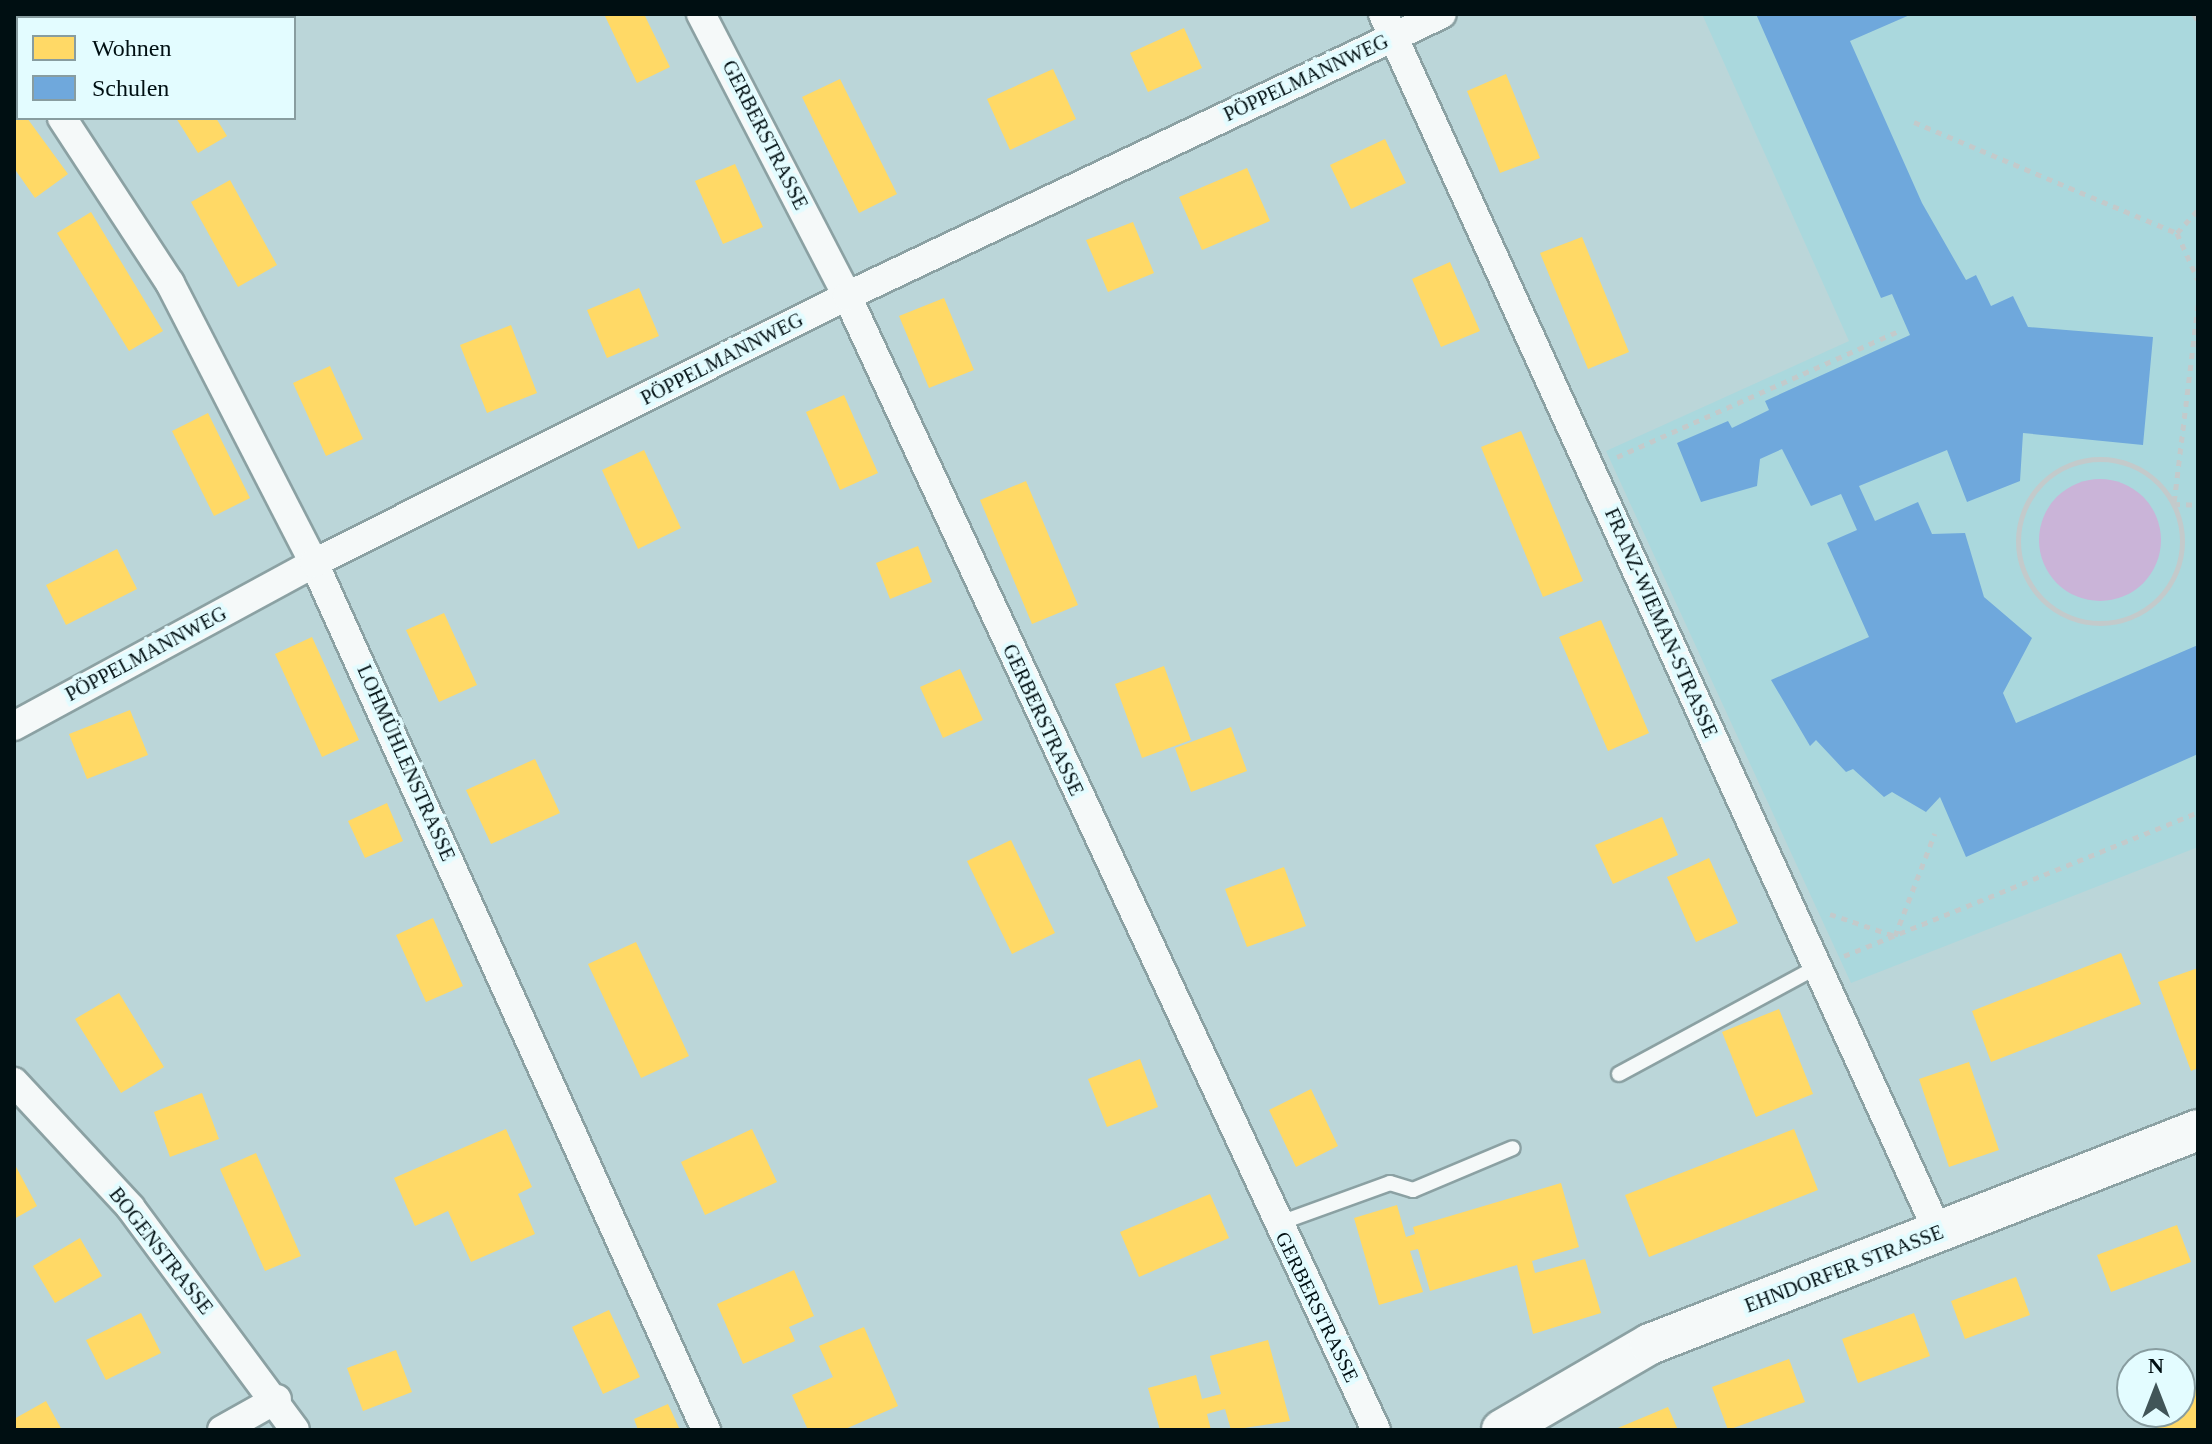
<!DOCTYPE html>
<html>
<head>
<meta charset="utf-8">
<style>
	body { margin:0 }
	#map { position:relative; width:2212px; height:1444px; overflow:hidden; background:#bbd6d9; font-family:"Times New Roman",serif }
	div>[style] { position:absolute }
	.built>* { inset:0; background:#aad8dd }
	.green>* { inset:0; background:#cab4d8 }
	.round { border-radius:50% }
	.homes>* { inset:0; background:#ffd966 }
	.schools>* { inset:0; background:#6fa8dc }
	.path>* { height:5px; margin-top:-2.5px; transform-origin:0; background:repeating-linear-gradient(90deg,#c3cacb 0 6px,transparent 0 12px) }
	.path>.ring { margin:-2.5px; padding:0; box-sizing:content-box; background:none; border:5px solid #c3cacb; border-radius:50% }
	.roads { filter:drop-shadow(2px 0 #8ba1a3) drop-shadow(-2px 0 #8ba1a3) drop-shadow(0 2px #8ba1a3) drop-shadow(0 -2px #8ba1a3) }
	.lane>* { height:14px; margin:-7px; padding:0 7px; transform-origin:7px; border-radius:7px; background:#f5f9f9 }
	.street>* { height:28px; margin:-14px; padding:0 14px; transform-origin:14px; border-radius:14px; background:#f5f9f9 }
	.secondary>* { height:40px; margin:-20px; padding:0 20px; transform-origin:20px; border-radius:20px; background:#f5f9f9 }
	span { translate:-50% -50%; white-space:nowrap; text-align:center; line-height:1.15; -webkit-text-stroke:8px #e3fcff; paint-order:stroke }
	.street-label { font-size:20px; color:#000f12 }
	.frame { position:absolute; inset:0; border:16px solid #000f12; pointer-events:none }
	.legend { position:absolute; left:16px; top:16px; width:280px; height:104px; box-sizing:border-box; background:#e3fcff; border:2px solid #889da0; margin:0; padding:10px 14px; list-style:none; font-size:24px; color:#000f12 }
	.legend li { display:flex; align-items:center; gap:16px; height:40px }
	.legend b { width:40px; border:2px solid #889da0 }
	.north { position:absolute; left:2116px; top:1348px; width:80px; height:80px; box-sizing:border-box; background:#e3fcff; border:2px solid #889da0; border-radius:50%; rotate:0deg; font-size:22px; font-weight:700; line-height:32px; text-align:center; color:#000f12 }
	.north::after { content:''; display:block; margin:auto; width:28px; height:36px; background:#415558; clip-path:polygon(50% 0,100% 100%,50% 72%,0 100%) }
</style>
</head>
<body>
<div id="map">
	<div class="built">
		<div style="clip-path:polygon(1702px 14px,2198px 14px,2198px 847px,1851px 983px,1606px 451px,1849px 341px)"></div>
	</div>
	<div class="green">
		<div class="round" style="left:2039px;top:479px;width:122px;height:122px"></div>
	</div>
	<div class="homes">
		<div style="clip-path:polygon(64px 14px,119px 14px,122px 18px,67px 18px)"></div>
		<div style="clip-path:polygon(604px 14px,644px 14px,670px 67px,637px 83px)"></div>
		<div style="clip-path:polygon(1184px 28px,1202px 68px,1148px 92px,1130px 53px)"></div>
		<div style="clip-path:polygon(1053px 69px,1076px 119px,1010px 150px,987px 99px)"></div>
		<div style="clip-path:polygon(1506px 74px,1540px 158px,1500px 173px,1467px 91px)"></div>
		<div style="clip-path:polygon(840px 79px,897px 194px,859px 213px,802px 97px)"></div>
		<div style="clip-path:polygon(14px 99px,18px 118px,27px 118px,68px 174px,35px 198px,14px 168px)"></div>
		<div style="clip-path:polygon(176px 118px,216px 118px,227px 136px,198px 153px)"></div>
		<div style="clip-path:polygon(1385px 139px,1406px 183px,1351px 209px,1330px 165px)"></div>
		<div style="clip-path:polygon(735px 164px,763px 227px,723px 244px,695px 181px)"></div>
		<div style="clip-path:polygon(1247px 168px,1270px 221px,1202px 250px,1179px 197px)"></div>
		<div style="clip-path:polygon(230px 180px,277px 265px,238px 287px,191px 202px)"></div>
		<div style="clip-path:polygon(91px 212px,163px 331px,129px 351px,57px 233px)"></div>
		<div style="clip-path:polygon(1133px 222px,1154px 273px,1108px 292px,1086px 240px)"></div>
		<div style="clip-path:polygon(1582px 237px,1629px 352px,1588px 369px,1540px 253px)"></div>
		<div style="clip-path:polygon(1450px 262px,1480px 331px,1441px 347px,1412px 279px)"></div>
		<div style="clip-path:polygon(639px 288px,659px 336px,607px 358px,587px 310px)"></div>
		<div style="clip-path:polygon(944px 298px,974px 370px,929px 388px,899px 316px)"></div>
		<div style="clip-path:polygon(511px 325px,537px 393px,487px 413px,460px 345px)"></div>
		<div style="clip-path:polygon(330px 366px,363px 439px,326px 456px,293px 383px)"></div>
		<div style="clip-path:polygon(844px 395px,878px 473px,840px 490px,806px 412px)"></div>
		<div style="clip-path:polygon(208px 413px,250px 498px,214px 516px,172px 431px)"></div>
		<div style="clip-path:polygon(1521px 431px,1583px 581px,1543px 597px,1481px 447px)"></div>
		<div style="clip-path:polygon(644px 450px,681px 528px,638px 549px,602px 470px)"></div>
		<div style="clip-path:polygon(1026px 481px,1078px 605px,1032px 624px,980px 500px)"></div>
		<div style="clip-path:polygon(918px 546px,932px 582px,890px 599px,876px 563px)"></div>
		<div style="clip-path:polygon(117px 549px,137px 589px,66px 625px,46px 585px)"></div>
		<div style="clip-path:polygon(444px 613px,477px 685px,439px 702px,406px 630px)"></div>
		<div style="clip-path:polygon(1601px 620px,1649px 733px,1608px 751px,1559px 637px)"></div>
		<div style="clip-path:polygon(312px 637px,359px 740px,322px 757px,275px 654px)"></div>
		<div style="clip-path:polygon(1164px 666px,1191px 740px,1142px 758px,1115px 684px)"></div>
		<div style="clip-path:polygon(960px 669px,983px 720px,943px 738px,920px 687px)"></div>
		<div style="clip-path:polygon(130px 710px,148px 755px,87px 779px,69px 734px)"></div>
		<div style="clip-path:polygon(1231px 727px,1247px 771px,1191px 792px,1175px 748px)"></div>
		<div style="clip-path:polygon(535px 759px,560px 813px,491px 844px,466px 790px)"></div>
		<div style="clip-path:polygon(387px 803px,403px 841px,365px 858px,348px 821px)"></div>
		<div style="clip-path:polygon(1662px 817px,1678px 855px,1613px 884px,1595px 845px)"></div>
		<div style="clip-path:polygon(1011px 840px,1055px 933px,1012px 954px,967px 861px)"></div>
		<div style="clip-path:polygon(1709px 858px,1738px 923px,1696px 942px,1667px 877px)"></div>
		<div style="clip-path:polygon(1284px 867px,1306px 926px,1247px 947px,1225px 889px)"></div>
		<div style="clip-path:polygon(433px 918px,463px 986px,426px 1002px,396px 935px)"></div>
		<div style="clip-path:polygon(636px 942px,689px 1056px,641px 1078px,588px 964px)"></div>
		<div style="clip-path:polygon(2121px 953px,2141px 1004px,1991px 1062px,1972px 1011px)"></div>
		<div style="clip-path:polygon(2198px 968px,2198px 1068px,2191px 1071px,2158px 982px)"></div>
		<div style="clip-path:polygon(119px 993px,164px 1067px,121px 1093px,75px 1019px)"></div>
		<div style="clip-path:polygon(1779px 1009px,1813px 1094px,1756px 1117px,1722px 1032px)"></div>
		<div style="clip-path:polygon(1140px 1059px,1158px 1107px,1107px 1127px,1088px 1079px)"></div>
		<div style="clip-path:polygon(1969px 1062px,1999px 1150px,1949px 1167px,1919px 1079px)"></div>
		<div style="clip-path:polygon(1311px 1089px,1338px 1146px,1296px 1167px,1269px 1110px)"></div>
		<div style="clip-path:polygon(202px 1093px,219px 1139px,170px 1157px,154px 1112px)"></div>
		<div style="clip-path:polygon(506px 1129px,532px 1187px,518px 1194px,535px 1234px,471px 1262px,448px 1211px,415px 1226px,394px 1178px)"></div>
		<div style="clip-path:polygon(752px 1129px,777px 1182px,705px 1215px,681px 1162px)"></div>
		<div style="clip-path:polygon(1794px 1129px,1818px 1190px,1649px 1257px,1625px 1195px)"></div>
		<div style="clip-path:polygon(256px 1153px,301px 1256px,265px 1271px,220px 1169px)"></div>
		<div style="clip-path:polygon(14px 1163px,37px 1206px,14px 1219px)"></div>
		<div style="clip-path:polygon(1561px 1183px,1579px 1247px,1532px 1261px,1535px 1273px,1585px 1259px,1601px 1313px,1533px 1334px,1517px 1265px,1430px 1291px,1418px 1249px,1410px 1251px,1423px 1292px,1379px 1305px,1354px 1218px,1397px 1205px,1406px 1237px,1415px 1234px,1413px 1227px)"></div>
		<div style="clip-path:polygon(1210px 1194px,1229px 1238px,1139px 1277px,1120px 1232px)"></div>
		<div style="clip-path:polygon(2177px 1225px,2191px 1262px,2111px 1292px,2097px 1255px)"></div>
		<div style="clip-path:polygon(80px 1238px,102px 1276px,55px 1303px,33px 1266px)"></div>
		<div style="clip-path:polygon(794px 1270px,814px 1316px,789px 1327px,795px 1341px,743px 1364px,717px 1304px)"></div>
		<div style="clip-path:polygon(2016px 1277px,2030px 1315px,1965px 1339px,1951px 1301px)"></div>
		<div style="clip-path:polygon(609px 1310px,640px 1377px,603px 1394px,572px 1327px)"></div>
		<div style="clip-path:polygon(141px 1313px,161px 1353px,106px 1380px,86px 1340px)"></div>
		<div style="clip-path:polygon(1914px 1313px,1930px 1356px,1858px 1383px,1842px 1339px)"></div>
		<div style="clip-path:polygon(864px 1327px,898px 1406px,843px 1430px,808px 1430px,792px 1395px,833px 1377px,819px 1346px)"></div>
		<div style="clip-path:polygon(1268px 1340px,1290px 1421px,1231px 1430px,1225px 1409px,1207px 1414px,1211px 1430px,1160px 1430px,1148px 1388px,1196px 1375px,1202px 1399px,1221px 1394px,1210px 1356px)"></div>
		<div style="clip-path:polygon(396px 1350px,412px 1392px,363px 1411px,347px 1368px)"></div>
		<div style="clip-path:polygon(1789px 1359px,1805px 1402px,1728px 1430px,1712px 1387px)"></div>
		<div style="clip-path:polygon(2198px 1387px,2198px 1430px,2158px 1430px,2151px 1412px,2180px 1412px,2180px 1394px)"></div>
		<div style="clip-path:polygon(46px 1401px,62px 1430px,14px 1430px,14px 1419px)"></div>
		<div style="clip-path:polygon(668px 1404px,680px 1430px,638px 1430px,634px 1419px)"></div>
		<div style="clip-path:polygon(1668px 1407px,1678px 1430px,1613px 1430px)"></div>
	</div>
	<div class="schools">
		<div style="clip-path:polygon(1756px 14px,1912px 14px,1850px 41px,1922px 203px,1966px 280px,1976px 275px,1991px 306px,2013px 296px,2028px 327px,2153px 337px,2143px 445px,2023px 433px,2020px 481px,1967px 502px,1947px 450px,1859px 486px,1875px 521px,1918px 502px,1932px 534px,1965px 533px,1984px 597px,2032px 638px,2003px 693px,2016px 723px,2198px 645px,2198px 754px,1966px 857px,1940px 797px,1926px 812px,1892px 792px,1884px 797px,1853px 769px,1846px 772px,1816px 740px,1810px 746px,1771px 680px,1869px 637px,1827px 543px,1857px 530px,1841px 494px,1811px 506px,1782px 449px,1760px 459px,1757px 486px,1701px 502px,1677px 443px,1728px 421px,1732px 428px,1769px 410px,1765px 401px,1910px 335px,1892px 294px,1881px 298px)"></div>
	</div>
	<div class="path">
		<div style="left:2194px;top:14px;width:8px;rotate:60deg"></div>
		<div style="left:1914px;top:122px;width:285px;rotate:22.9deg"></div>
		<div style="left:2177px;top:233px;width:51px;rotate:65.9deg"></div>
		<div style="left:2177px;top:233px;width:31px;rotate:-48deg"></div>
		<div style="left:2198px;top:305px;width:200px;rotate:96.9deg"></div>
		<div style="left:2174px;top:504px;width:24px;rotate:2deg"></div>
		<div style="left:1617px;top:457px;width:311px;rotate:-24.1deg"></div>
		<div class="ring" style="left:2018px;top:459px;width:159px;height:159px"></div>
		<div style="left:1830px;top:914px;width:69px;rotate:18.7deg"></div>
		<div style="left:1895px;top:936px;width:110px;rotate:-68.8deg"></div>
		<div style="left:1844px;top:956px;width:382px;rotate:-22.1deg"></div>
	</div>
	<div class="roads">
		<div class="lane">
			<div style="left:1619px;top:1074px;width:225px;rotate:-28.4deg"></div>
			<div style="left:1277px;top:1224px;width:120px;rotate:-19.9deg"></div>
			<div style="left:1390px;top:1183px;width:24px;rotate:17deg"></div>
			<div style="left:1413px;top:1190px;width:108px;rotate:-22.8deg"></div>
		</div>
		<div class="street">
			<div style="left:701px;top:14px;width:318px;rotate:62.6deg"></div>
			<div style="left:847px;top:296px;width:1251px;rotate:64.99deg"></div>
			<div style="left:1383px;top:14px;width:1338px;rotate:65.5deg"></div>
			<div style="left:14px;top:45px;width:7px;rotate:56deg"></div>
			<div style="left:62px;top:118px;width:197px;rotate:56.8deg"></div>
			<div style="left:170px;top:283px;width:315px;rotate:62.8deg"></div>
			<div style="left:314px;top:563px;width:952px;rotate:65.67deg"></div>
			<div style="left:14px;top:726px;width:341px;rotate:-28.5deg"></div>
			<div style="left:314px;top:563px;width:596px;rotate:-26.61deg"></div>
			<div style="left:847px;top:296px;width:658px;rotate:-25.36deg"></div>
			<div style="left:14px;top:1082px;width:171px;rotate:47.1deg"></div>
			<div style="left:130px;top:1207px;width:277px;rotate:53.5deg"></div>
			<div style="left:222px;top:1430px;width:63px;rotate:-29.4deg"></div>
		</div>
		<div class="secondary">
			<div style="left:1502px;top:1430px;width:171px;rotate:-30.2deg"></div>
			<div style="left:1650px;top:1344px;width:588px;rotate:-21.33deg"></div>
		</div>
	</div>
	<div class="street-label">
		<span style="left:1306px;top:78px;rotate:-25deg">PÖPPELMANNWEG</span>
		<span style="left:765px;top:135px;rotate:63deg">GERBERSTRASSE</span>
		<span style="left:722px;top:359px;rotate:-27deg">PÖPPELMANNWEG</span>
		<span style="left:1661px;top:623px;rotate:66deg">FRANZ-WIEMAN-STRASSE</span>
		<span style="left:146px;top:654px;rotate:-28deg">PÖPPELMANNWEG</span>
		<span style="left:1043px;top:720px;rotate:65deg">GERBERSTRASSE</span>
		<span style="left:406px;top:763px;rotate:66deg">LOHMÜHLENSTRASSE</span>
		<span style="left:161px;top:1251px;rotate:52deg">BOGENSTRASSE</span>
		<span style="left:1844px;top:1269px;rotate:-21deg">EHNDORFER STRASSE</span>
		<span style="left:1317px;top:1307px;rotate:64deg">GERBERSTRASSE</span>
	</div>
	<div class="frame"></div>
	<ul class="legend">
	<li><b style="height:22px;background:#ffd966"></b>Wohnen</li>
	<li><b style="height:22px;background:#6fa8dc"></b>Schulen</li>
	</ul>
	<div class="north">N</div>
</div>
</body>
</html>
